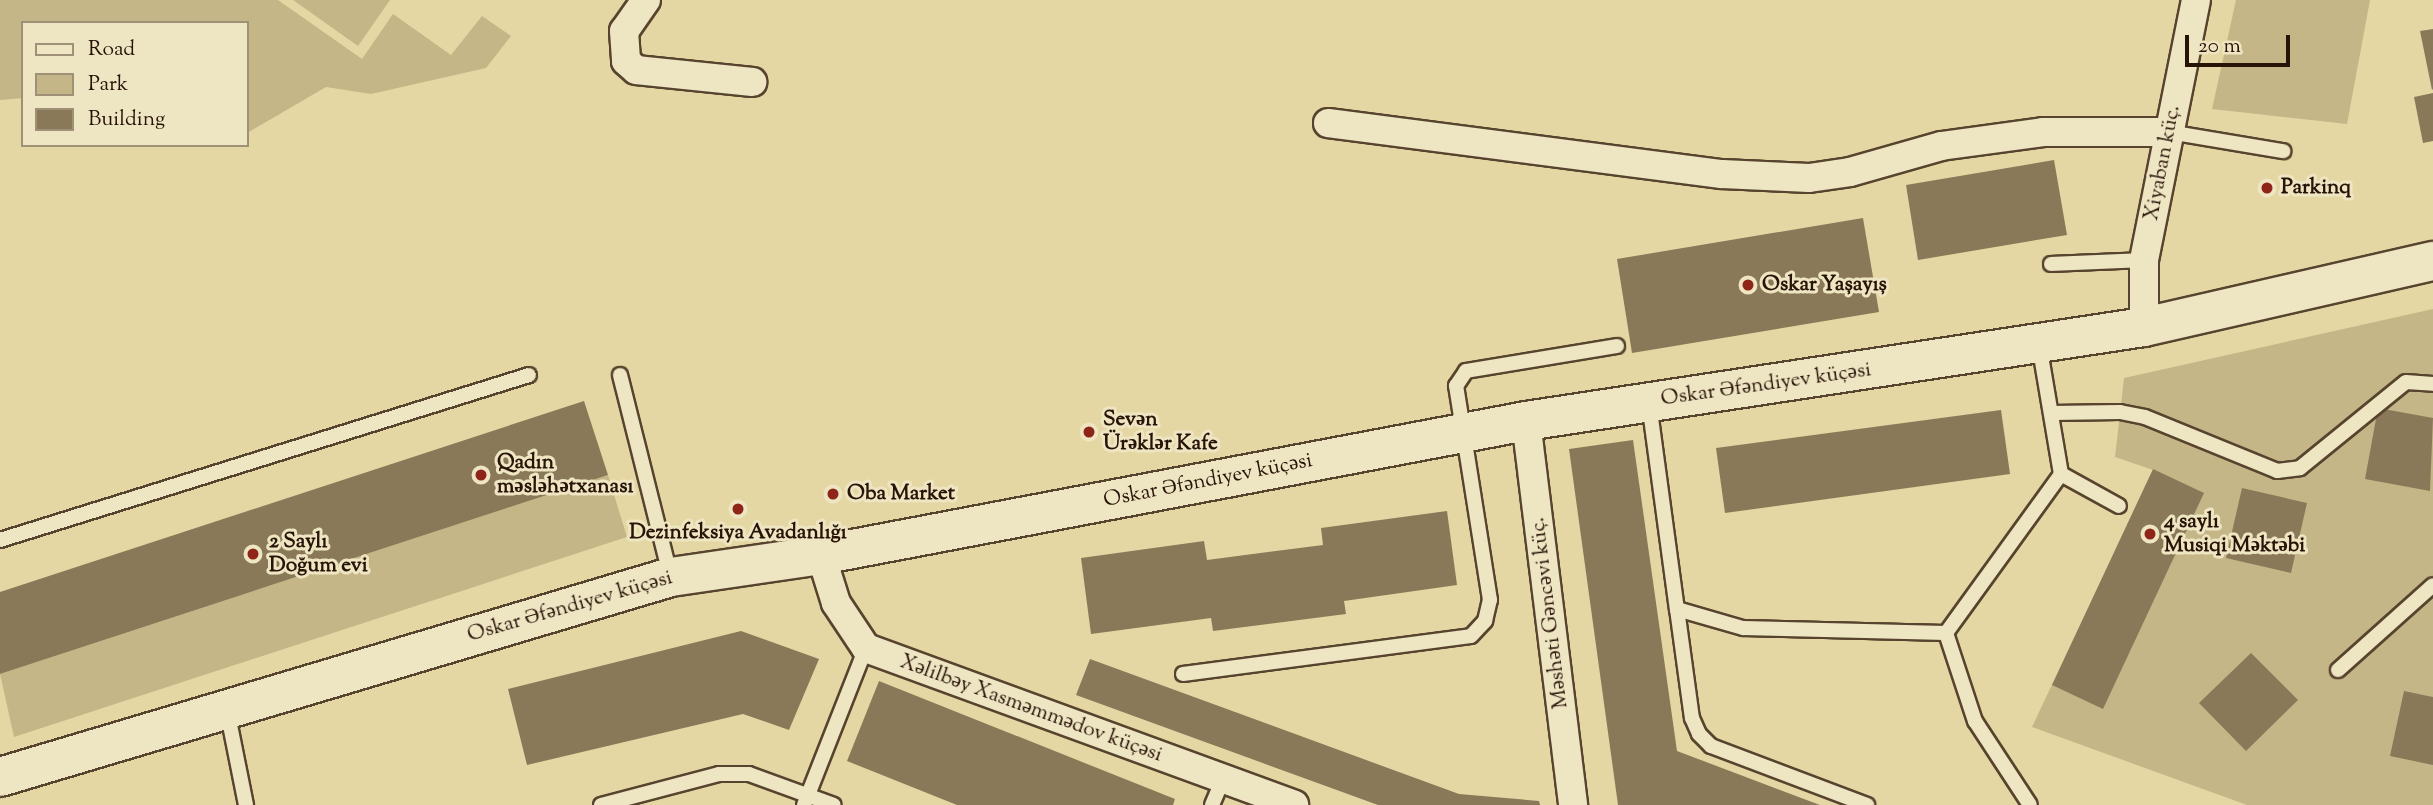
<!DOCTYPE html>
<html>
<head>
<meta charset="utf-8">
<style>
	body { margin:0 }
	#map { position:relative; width:2433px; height:805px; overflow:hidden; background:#e5d7a3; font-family:"Sorts Mill Goudy",serif }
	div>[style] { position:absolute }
	.green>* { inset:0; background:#c5b688 }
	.building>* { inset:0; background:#8a7958 }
	.roads { filter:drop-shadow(2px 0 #57442e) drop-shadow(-2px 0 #57442e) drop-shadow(0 2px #57442e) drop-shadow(0 -2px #57442e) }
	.lane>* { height:14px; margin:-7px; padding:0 7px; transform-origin:7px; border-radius:7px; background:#eee5c3 }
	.street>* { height:28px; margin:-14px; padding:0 14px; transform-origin:14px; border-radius:14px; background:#eee5c3 }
	.secondary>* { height:38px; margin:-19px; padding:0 19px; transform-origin:19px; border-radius:19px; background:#eee5c3 }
	.dots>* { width:19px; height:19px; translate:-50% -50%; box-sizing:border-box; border:4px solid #eee5c3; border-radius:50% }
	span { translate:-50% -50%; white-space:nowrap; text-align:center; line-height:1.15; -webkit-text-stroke:6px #eee5c3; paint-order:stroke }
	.street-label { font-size:21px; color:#281307 }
	.poi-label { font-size:21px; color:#281307; font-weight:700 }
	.left { translate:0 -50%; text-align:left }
	.legend { position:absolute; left:21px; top:21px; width:228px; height:126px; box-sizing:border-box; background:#eee5c3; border:2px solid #9f9178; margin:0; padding:9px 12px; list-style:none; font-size:21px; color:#281307 }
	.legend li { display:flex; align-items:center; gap:14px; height:35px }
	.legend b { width:35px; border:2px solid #9f9178 }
	.scale { position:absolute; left:2185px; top:35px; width:105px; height:32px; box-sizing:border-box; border:4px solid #281307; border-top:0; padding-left:9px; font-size:21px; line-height:24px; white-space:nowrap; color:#281307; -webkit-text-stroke:5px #eee5c3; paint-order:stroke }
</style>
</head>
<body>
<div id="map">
	<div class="green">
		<div style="clip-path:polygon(0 0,278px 0,362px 59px,393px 14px,451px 55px,482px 16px,511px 36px,486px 68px,371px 94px,326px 87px,247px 133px,247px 23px,23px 23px,23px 98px,0 100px)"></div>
		<div style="clip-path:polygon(293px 0,390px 0,358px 46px)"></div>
		<div style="clip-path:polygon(2236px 0,2370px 0,2347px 124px,2212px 109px)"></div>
		<div style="clip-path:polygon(2433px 309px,2433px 805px,2247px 805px,2032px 727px,2153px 470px,2115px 457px,2124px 378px)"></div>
		<div style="clip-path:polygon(608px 475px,627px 537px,14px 737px,0 674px)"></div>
	</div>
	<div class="building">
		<div style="clip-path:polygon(2433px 29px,2433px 89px,2432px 90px,2420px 31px)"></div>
		<div style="clip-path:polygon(2433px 93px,2433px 141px,2423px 143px,2414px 97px)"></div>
		<div style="clip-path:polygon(2054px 160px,2067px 235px,1918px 260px,1906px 185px)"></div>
		<div style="clip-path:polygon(1863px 218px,1879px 312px,1632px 353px,1617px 259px)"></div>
		<div style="clip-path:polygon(584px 401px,608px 475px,0 674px,0 592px)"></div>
		<div style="clip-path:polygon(2378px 408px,2433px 418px,2430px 491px,2365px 479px)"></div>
		<div style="clip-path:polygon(2001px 410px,2010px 474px,1725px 513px,1716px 448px)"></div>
		<div style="clip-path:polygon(1633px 440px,1677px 751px,1820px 805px,1618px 805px,1569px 449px)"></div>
		<div style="clip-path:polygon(2153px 469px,2204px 493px,2103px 709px,2052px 685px)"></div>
		<div style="clip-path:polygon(2242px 488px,2307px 503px,2291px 573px,2226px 558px)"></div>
		<div style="clip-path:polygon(1447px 511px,1457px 585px,1344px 601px,1346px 614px,1213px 631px,1211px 618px,1091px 634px,1081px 558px,1204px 541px,1207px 560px,1323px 545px,1321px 528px)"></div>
		<div style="clip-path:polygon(741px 631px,819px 659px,789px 730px,743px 714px,527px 765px,508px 689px)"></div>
		<div style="clip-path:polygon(2251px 653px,2298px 700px,2246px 751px,2199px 703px)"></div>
		<div style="clip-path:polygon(1090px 659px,1459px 794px,1539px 801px,1540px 805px,1378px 805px,1076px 695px)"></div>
		<div style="clip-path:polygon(879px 681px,1175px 799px,1173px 805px,957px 805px,847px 761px)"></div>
		<div style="clip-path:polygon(2404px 691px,2433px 697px,2433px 765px,2390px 756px)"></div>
	</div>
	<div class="roads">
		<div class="lane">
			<div style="left:2169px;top:132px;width:116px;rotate:9.5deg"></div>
			<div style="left:2051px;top:264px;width:93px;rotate:-2.5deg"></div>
			<div style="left:620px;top:375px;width:205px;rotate:75.9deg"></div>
			<div style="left:1649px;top:403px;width:208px;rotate:82.3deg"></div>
			<div style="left:1677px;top:609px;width:69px;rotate:16.1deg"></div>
			<div style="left:1743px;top:628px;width:203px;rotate:1.4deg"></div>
			<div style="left:1946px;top:633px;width:196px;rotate:-54.1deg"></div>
			<div style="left:2061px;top:474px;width:132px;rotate:-99.6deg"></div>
			<div style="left:2052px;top:413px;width:68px;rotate:-0.8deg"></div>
			<div style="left:2120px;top:412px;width:25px;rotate:11deg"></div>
			<div style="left:2145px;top:417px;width:143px;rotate:22.2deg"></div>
			<div style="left:2277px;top:471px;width:23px;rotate:-7deg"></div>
			<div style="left:2300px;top:468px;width:136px;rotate:-39.1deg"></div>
			<div style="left:2406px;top:382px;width:27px;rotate:4deg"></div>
			<div style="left:2061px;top:474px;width:66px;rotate:28.9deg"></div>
			<div style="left:0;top:540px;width:554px;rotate:-17.32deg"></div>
			<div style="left:1677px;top:609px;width:110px;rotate:82.2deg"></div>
			<div style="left:1692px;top:718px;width:17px;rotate:66deg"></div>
			<div style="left:1699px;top:734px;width:17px;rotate:45deg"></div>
			<div style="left:1711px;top:746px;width:167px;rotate:20.7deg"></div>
			<div style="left:1946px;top:633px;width:93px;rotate:71.8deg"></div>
			<div style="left:1975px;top:721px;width:100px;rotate:56.8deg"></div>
			<div style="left:2338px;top:670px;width:127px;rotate:-41.8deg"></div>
			<div style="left:1183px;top:674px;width:290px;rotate:-7.5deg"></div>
			<div style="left:1471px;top:636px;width:21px;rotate:-47deg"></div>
			<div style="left:1485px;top:621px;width:22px;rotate:-77deg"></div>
			<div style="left:1490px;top:600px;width:217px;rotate:-99deg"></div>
			<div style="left:1456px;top:386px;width:18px;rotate:-56deg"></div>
			<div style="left:1466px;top:371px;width:153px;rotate:-9.4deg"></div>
			<div style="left:227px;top:710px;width:97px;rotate:78.7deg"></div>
			<div style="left:601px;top:805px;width:122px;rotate:-14.7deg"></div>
			<div style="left:719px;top:774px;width:30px"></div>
			<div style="left:749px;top:774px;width:90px;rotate:20deg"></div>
			<div style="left:804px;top:805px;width:169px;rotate:-68.5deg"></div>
			<div style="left:1212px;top:805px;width:28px;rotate:-67deg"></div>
		</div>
		<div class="street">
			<div style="left:646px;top:0;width:38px;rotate:125deg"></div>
			<div style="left:624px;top:31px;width:30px;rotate:86deg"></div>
			<div style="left:626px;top:61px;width:13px;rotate:42deg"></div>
			<div style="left:636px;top:70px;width:117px;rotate:5.9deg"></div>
			<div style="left:1328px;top:123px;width:397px;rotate:7.4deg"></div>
			<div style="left:1722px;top:174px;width:87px;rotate:2.6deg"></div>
			<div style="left:1809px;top:178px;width:41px;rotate:-8.3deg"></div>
			<div style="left:1850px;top:172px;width:95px;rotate:-15.9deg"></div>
			<div style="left:1941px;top:146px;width:103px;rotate:-7.8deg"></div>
			<div style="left:2043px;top:132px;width:126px"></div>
			<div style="left:2144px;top:327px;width:67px;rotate:-90deg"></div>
			<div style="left:2144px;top:260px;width:265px;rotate:-78.7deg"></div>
			<div style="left:1526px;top:421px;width:387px;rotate:83deg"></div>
			<div style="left:821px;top:555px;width:50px;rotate:72.6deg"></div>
			<div style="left:836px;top:603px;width:54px;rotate:56.3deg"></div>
			<div style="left:866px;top:648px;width:456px;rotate:20.1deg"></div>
		</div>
		<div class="secondary">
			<div style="left:0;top:777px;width:700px;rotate:-16.6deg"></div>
			<div style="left:671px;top:577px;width:152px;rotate:-8.3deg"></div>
			<div style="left:821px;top:555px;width:718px;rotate:-10.76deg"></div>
			<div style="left:1526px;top:421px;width:625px;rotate:-8.65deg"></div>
			<div style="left:2144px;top:327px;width:296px;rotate:-12.9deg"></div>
		</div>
	</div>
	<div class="dots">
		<div style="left:2267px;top:188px;background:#8f2418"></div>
		<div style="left:1748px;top:285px;background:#8f2418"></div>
		<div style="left:1089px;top:432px;background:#8f2418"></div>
		<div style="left:481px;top:475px;background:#8f2418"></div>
		<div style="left:833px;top:494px;background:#8f2418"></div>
		<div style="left:738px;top:509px;background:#8f2418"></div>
		<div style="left:2150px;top:534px;background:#8f2418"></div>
		<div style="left:253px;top:554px;background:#8f2418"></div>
	</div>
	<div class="street-label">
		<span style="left:2163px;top:163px;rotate:-79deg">Xiyaban küç.</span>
		<span style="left:1766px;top:385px;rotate:-8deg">Oskar Əfəndiyev küçəsi</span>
		<span style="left:1208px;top:481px;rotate:-11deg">Oskar Əfəndiyev küçəsi</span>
		<span style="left:570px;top:607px;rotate:-16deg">Oskar Əfəndiyev küçəsi</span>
		<span style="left:1550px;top:613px;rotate:-97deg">Məshəti Gəncəvi küç.</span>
		<span style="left:1031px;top:709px;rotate:20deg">Xəlilbəy Xasməmmədov küçəsi</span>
	</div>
	<div class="poi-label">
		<span class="left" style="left:2281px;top:188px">Parkinq</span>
		<span class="left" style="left:1762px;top:285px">Oskar Yaşayış</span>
		<span class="left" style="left:1103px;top:432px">Sevən<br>Ürəklər Kafe</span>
		<span class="left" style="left:497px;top:475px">Qadın<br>məsləhətxanası</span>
		<span class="left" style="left:847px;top:494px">Oba Market</span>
		<span class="left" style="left:2164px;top:534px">4 saylı<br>Musiqi Məktəbi</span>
		<span style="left:738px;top:533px">Dezinfeksiya Avadanlığı</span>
		<span class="left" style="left:269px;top:554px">2 Saylı<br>Doğum evi</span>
	</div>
	<ul class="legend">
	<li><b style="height:9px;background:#eee5c3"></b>Road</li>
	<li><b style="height:19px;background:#c5b688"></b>Park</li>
	<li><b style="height:19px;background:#8a7958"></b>Building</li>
	</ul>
	<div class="scale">20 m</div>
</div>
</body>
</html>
